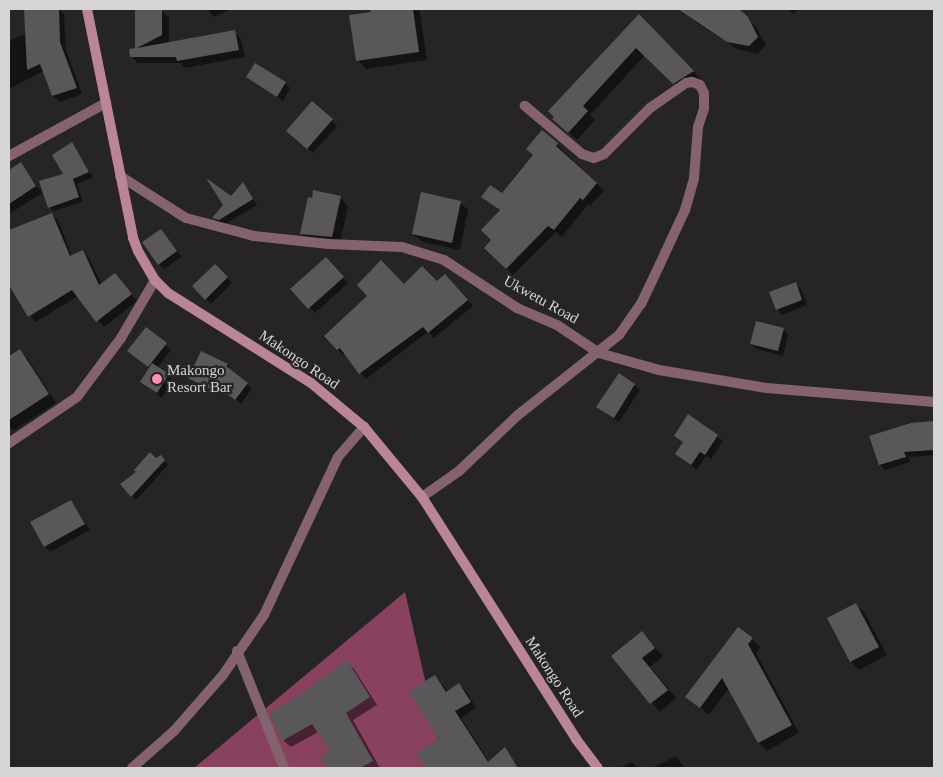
<!DOCTYPE html>
<html>
<head>
<meta charset="utf-8">
<style>
	body { margin:0 }
	#map { position:relative; width:943px; height:777px; overflow:hidden; background:#272425; font-family:"Times New Roman",serif }
	div>[style] { position:absolute }
	.forest>* { inset:0; background:#88415e }
	.shadow>* { inset:0; background:#0007 }
	.building>* { inset:0; background:#5a5758 }
	.street>* { height:10px; margin:-5px; padding:0 5px; transform-origin:5px; border-radius:5px; background:#84626e }
	.secondary>* { height:10px; margin:-5px; padding:0 5px; transform-origin:5px; border-radius:5px; background:#ba8598 }
	.dots>* { width:14px; height:14px; translate:-50% -50%; box-sizing:border-box; border:2px solid #272425; border-radius:50% }
	span { translate:-50% -50%; white-space:nowrap; text-align:center; line-height:1.15; -webkit-text-stroke:4.5px #272425; paint-order:stroke }
	.street-label { font-size:15px; color:#d7d5d6 }
	.poi-label { font-size:15px; color:#d7d5d6 }
	.left { translate:0 -50%; text-align:left }
	.frame { position:absolute; inset:0; border:10px solid #d7d5d6; pointer-events:none }
</style>
</head>
<body>
<div id="map">
	<div class="forest">
		<div style="clip-path:polygon(405px 592px,445px 768px,194px 768px)"></div>
	</div>
	<div class="shadow">
		<div style="clip-path:polygon(25px 9px,59px 9px,64px 14px,66px 50px,82px 94px,60px 102px,53px 96px,44px 71px,9px 89px,9px 41px,30px 32px)"></div>
		<div style="clip-path:polygon(207px 9px,231px 9px,214px 17px)"></div>
		<div style="clip-path:polygon(372px 9px,417px 9px,420px 12px,427px 60px,366px 69px,358px 60px)"></div>
		<div style="clip-path:polygon(682px 9px,737px 9px,756px 27px,766px 45px,758px 54px,737px 49px,697px 23px)"></div>
		<div style="clip-path:polygon(787px 9px,798px 9px,794px 14px)"></div>
		<div style="clip-path:polygon(162px 11px,169px 18px,169px 43px,234px 32px,241px 39px,245px 57px,185px 68px,181px 63px,138px 63px,131px 56px)"></div>
		<div style="clip-path:polygon(644px 21px,701px 79px,682px 91px,645px 55px,590px 115px,595px 120px,577px 140px,553px 119px)"></div>
		<div style="clip-path:polygon(248px 77px,285px 83px,290px 88px,283px 101px)"></div>
		<div style="clip-path:polygon(312px 103px,337px 126px,313px 153px,293px 136px)"></div>
		<div style="clip-path:polygon(543px 131px,604px 191px,590px 206px,588px 204px,562px 237px,556px 232px,513px 275px,486px 248px,493px 240px,500px 211px,483px 197px,502px 195px,535px 155px)"></div>
		<div style="clip-path:polygon(71px 144px,93px 177px,77px 184px,83px 202px,53px 211px,49px 207px,65px 174px)"></div>
		<div style="clip-path:polygon(21px 164px,42px 193px,9px 214px,9px 172px)"></div>
		<div style="clip-path:polygon(243px 184px,257px 205px,225px 224px,219px 223px,214px 218px)"></div>
		<div style="clip-path:polygon(340px 197px,348px 206px,340px 245px,310px 242px,301px 234px)"></div>
		<div style="clip-path:polygon(460px 202px,468px 210px,460px 250px,422px 242px,413px 234px)"></div>
		<div style="clip-path:polygon(51px 214px,58px 220px,72px 256px,83px 251px,89px 258px,102px 285px,121px 281px,137px 301px,104px 327px,79px 296px,35px 322px,11px 286px,9px 286px,9px 232px)"></div>
		<div style="clip-path:polygon(161px 230px,182px 257px,164px 269px,159px 264px)"></div>
		<div style="clip-path:polygon(331px 264px,348px 283px,315px 313px,292px 289px)"></div>
		<div style="clip-path:polygon(215px 265px,232px 283px,211px 304px,194px 286px)"></div>
		<div style="clip-path:polygon(450px 281px,473px 306px,434px 338px,428px 332px,366px 379px,345px 353px,343px 355px,325px 336px,404px 285px)"></div>
		<div style="clip-path:polygon(795px 284px,801px 289px,807px 305px,782px 315px,777px 309px)"></div>
		<div style="clip-path:polygon(146px 328px,171px 350px,157px 368px,173px 380px,162px 398px,141px 382px,150px 369px,134px 356px)"></div>
		<div style="clip-path:polygon(783px 329px,788px 335px,783px 356px,757px 349px,751px 344px)"></div>
		<div style="clip-path:polygon(20px 351px,28px 359px,56px 403px,13px 431px,9px 427px,9px 358px)"></div>
		<div style="clip-path:polygon(227px 365px,231px 371px,252px 388px,241px 404px,222px 389px,219px 395px,189px 377px)"></div>
		<div style="clip-path:polygon(635px 385px,640px 390px,619px 422px,598px 406px)"></div>
		<div style="clip-path:polygon(689px 416px,723px 441px,711px 459px,706px 456px,697px 470px,677px 454px,684px 443px,676px 436px)"></div>
		<div style="clip-path:polygon(934px 422px,934px 455px,909px 457px,910px 462px,885px 470px,880px 465px,911px 424px)"></div>
		<div style="clip-path:polygon(161px 457px,168px 465px,136px 500px,132px 496px)"></div>
		<div style="clip-path:polygon(71px 501px,90px 530px,50px 552px,45px 546px)"></div>
		<div style="clip-path:polygon(856px 604px,864px 612px,887px 655px,859px 670px,851px 661px)"></div>
		<div style="clip-path:polygon(642px 633px,663px 656px,650px 667px,676px 698px,660px 712px,612px 656px)"></div>
		<div style="clip-path:polygon(752px 639px,760px 647px,756px 653px,799px 733px,767px 751px,759px 743px,729px 688px,709px 715px,687px 697px)"></div>
		<div style="clip-path:polygon(347px 662px,354px 669px,377px 705px,353px 720px,380px 768px,328px 768px,322px 757px,331px 752px,318px 732px,291px 747px,283px 740px,295px 699px)"></div>
		<div style="clip-path:polygon(435px 676px,448px 692px,459px 685px,466px 691px,476px 708px,461px 718px,489px 762px,505px 749px,519px 768px,427px 768px,418px 753px,441px 739px)"></div>
		<div style="clip-path:polygon(676px 756px,685px 768px,653px 768px)"></div>
		<div style="clip-path:polygon(632px 762px,638px 768px,622px 768px,622px 767px)"></div>
	</div>
	<div class="building">
		<div style="clip-path:polygon(24px 9px,59px 9px,60px 42px,77px 88px,52px 96px,40px 64px,27px 70px)"></div>
		<div style="clip-path:polygon(135px 9px,162px 9px,162px 35px,137px 48px,235px 30px,239px 50px,177px 61px,176px 57px,130px 57px,129px 49px,135px 48px)"></div>
		<div style="clip-path:polygon(370px 9px,413px 9px,419px 52px,356px 61px,349px 15px,371px 12px)"></div>
		<div style="clip-path:polygon(678px 9px,739px 9px,748px 17px,758px 37px,749px 46px,727px 42px)"></div>
		<div style="clip-path:polygon(639px 14px,694px 71px,673px 84px,636px 48px,583px 106px,588px 111px,568px 133px,552px 119px,554px 117px,548px 111px)"></div>
		<div style="clip-path:polygon(255px 63px,286px 82px,277px 97px,246px 77px)"></div>
		<div style="clip-path:polygon(312px 101px,333px 119px,307px 149px,286px 131px)"></div>
		<div style="clip-path:polygon(542px 130px,558px 143px,556px 146px,597px 183px,583px 200px,580px 198px,554px 230px,548px 226px,506px 269px,484px 248px,491px 240px,481px 230px,500px 210px,481px 197px,490px 185px,502px 193px,533px 155px,526px 149px)"></div>
		<div style="clip-path:polygon(72px 142px,89px 172px,73px 179px,79px 197px,48px 208px,39px 181px,63px 174px,52px 155px)"></div>
		<div style="clip-path:polygon(21px 162px,36px 186px,9px 204px,9px 170px)"></div>
		<div style="clip-path:polygon(206px 178px,231px 196px,243px 182px,253px 199px,219px 220px,212px 218px,223px 205px)"></div>
		<div style="clip-path:polygon(313px 190px,341px 196px,332px 237px,300px 234px,308px 197px,312px 198px)"></div>
		<div style="clip-path:polygon(421px 192px,461px 201px,452px 243px,412px 234px)"></div>
		<div style="clip-path:polygon(52px 213px,70px 256px,83px 250px,99px 285px,115px 273px,132px 294px,96px 322px,72px 290px,28px 317px,9px 285px,9px 230px)"></div>
		<div style="clip-path:polygon(161px 229px,177px 251px,158px 265px,142px 242px)"></div>
		<div style="clip-path:polygon(326px 257px,344px 277px,308px 309px,290px 289px)"></div>
		<div style="clip-path:polygon(381px 260px,404px 284px,422px 266px,437px 281px,445px 274px,468px 300px,428px 333px,423px 327px,359px 374px,340px 348px,337px 350px,324px 336px,367px 296px,357px 285px)"></div>
		<div style="clip-path:polygon(215px 264px,228px 277px,205px 300px,192px 286px)"></div>
		<div style="clip-path:polygon(796px 282px,802px 300px,776px 310px,769px 292px)"></div>
		<div style="clip-path:polygon(756px 321px,784px 328px,778px 351px,750px 344px)"></div>
		<div style="clip-path:polygon(146px 327px,167px 343px,148px 367px,127px 351px)"></div>
		<div style="clip-path:polygon(20px 349px,49px 394px,9px 420px,9px 356px)"></div>
		<div style="clip-path:polygon(201px 351px,228px 364px,226px 366px,248px 383px,235px 400px,217px 386px,214px 391px,188px 378px)"></div>
		<div style="clip-path:polygon(152px 363px,169px 374px,157px 393px,140px 382px)"></div>
		<div style="clip-path:polygon(619px 373px,635px 384px,614px 418px,596px 407px)"></div>
		<div style="clip-path:polygon(688px 414px,718px 435px,705px 455px,700px 452px,691px 465px,675px 454px,683px 442px,674px 436px)"></div>
		<div style="clip-path:polygon(934px 421px,934px 450px,904px 452px,906px 457px,879px 465px,869px 436px,911px 423px)"></div>
		<div style="clip-path:polygon(150px 452px,156px 458px,161px 455px,165px 460px,131px 497px,120px 484px,136px 472px,134px 470px)"></div>
		<div style="clip-path:polygon(71px 500px,85px 524px,44px 547px,30px 522px)"></div>
		<div style="clip-path:polygon(856px 603px,879px 647px,850px 662px,827px 618px)"></div>
		<div style="clip-path:polygon(738px 627px,753px 638px,748px 644px,792px 725px,758px 743px,722px 678px,700px 708px,685px 697px)"></div>
		<div style="clip-path:polygon(642px 631px,655px 648px,642px 658px,668px 690px,650px 704px,611px 656px)"></div>
		<div style="clip-path:polygon(347px 660px,370px 697px,346px 713px,373px 761px,360px 768px,326px 768px,320px 757px,330px 751px,312px 724px,282px 741px,269px 713px,295px 698px)"></div>
		<div style="clip-path:polygon(435px 675px,446px 692px,459px 683px,471px 702px,455px 711px,488px 762px,505px 747px,518px 768px,426px 768px,416px 753px,439px 739px,409px 691px)"></div>
	</div>
	<div class="street">
		<div style="left:9px;top:156px;width:111px;rotate:-28.7deg"></div>
		<div style="left:120px;top:176px;width:78px;rotate:32.5deg"></div>
		<div style="left:186px;top:218px;width:70px;rotate:14.8deg"></div>
		<div style="left:254px;top:236px;width:75px;rotate:6.1deg"></div>
		<div style="left:329px;top:244px;width:73px;rotate:2.4deg"></div>
		<div style="left:402px;top:247px;width:44px;rotate:17.2deg"></div>
		<div style="left:444px;top:260px;width:87px;rotate:33.3deg"></div>
		<div style="left:517px;top:308px;width:43px;rotate:23deg"></div>
		<div style="left:557px;top:325px;width:50px;rotate:33.7deg"></div>
		<div style="left:599px;top:353px;width:62px;rotate:15.8deg"></div>
		<div style="left:659px;top:370px;width:109px;rotate:9.5deg"></div>
		<div style="left:767px;top:388px;width:168px;rotate:4.8deg"></div>
		<div style="left:9px;top:443px;width:82px;rotate:-34.1deg"></div>
		<div style="left:77px;top:397px;width:74px;rotate:-53.3deg"></div>
		<div style="left:121px;top:338px;width:67px;rotate:-59.6deg"></div>
		<div style="left:422px;top:497px;width:45px;rotate:-35.1deg"></div>
		<div style="left:459px;top:471px;width:81px;rotate:-43.5deg"></div>
		<div style="left:518px;top:415px;width:129px;rotate:-38.4deg"></div>
		<div style="left:619px;top:335px;width:38px;rotate:-55deg"></div>
		<div style="left:641px;top:304px;width:44px;rotate:-64.6deg"></div>
		<div style="left:660px;top:264px;width:60px;rotate:-65.2deg"></div>
		<div style="left:685px;top:210px;width:33px;rotate:-74deg"></div>
		<div style="left:694px;top:178px;width:51px;rotate:-85.5deg"></div>
		<div style="left:698px;top:127px;width:20px;rotate:-72deg"></div>
		<div style="left:704px;top:108px;width:15px;rotate:-90deg"></div>
		<div style="left:704px;top:93px;width:9px;rotate:-117deg"></div>
		<div style="left:700px;top:85px;width:9px;rotate:-159deg"></div>
		<div style="left:692px;top:82px;width:6px;rotate:171deg"></div>
		<div style="left:686px;top:83px;width:44px;rotate:145.2deg"></div>
		<div style="left:650px;top:108px;width:65px;rotate:135deg"></div>
		<div style="left:604px;top:154px;width:11px;rotate:158deg"></div>
		<div style="left:594px;top:158px;width:13px;rotate:-162deg"></div>
		<div style="left:582px;top:154px;width:75px;rotate:-139.9deg"></div>
		<div style="left:237px;top:651px;width:126px;rotate:68.1deg"></div>
		<div style="left:132px;top:768px;width:56px;rotate:-41.4deg"></div>
		<div style="left:174px;top:731px;width:74px;rotate:-48.8deg"></div>
		<div style="left:223px;top:675px;width:73px;rotate:-55.7deg"></div>
		<div style="left:264px;top:615px;width:174px;rotate:-64.9deg"></div>
		<div style="left:338px;top:457px;width:40px;rotate:-49deg"></div>
	</div>
	<div class="secondary">
		<div style="left:87px;top:9px;width:234px;rotate:78.6deg"></div>
		<div style="left:133px;top:238px;width:14px;rotate:69deg"></div>
		<div style="left:138px;top:251px;width:34px;rotate:60deg"></div>
		<div style="left:155px;top:280px;width:18px;rotate:45deg"></div>
		<div style="left:168px;top:293px;width:169px;rotate:32.2deg"></div>
		<div style="left:311px;top:383px;width:69px;rotate:39.7deg"></div>
		<div style="left:364px;top:427px;width:91px;rotate:50.4deg"></div>
		<div style="left:422px;top:497px;width:287px;rotate:57.5deg"></div>
		<div style="left:576px;top:739px;width:36px;rotate:53deg"></div>
	</div>
	<div class="dots">
		<div style="left:157px;top:379px;background:#fe8ebb"></div>
	</div>
	<div class="street-label">
		<span style="left:541px;top:300px;rotate:29deg">Ukwetu Road</span>
		<span style="left:299px;top:360px;rotate:34deg">Makongo Road</span>
		<span style="left:554px;top:677px;rotate:57deg">Makongo Road</span>
	</div>
	<div class="poi-label">
		<span class="left" style="left:167px;top:379px">Makongo<br>Resort Bar</span>
	</div>
	<div class="frame"></div>
</div>
</body>
</html>
